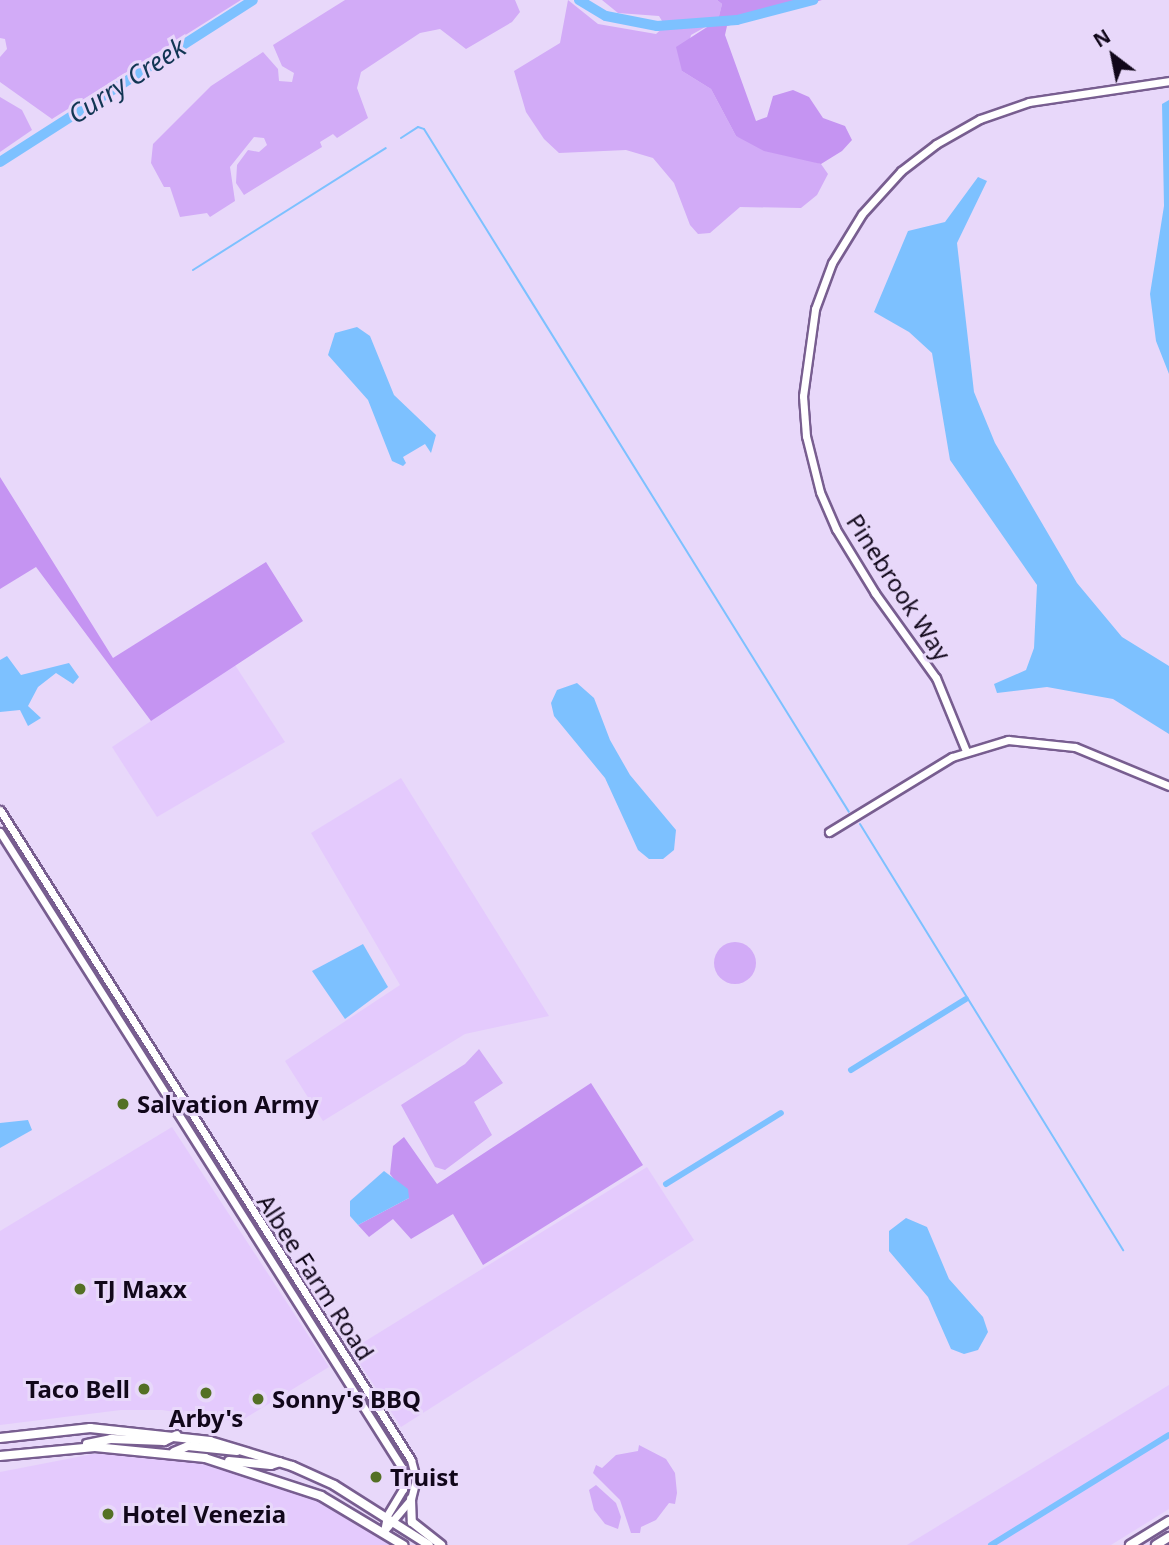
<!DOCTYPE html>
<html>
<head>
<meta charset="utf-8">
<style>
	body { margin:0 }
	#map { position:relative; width:1169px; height:1545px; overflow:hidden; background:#e8d8fa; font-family:"Noto Sans",sans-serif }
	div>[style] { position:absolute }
	.built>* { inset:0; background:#e4cafd }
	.green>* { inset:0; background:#d2abf7 }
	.round { border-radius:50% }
	.forest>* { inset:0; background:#c594f2 }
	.water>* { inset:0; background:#7dc1ff }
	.stream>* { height:2px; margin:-1px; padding:0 1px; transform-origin:1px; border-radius:1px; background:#7dc1ff }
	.canal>* { height:6px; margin:-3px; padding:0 3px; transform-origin:3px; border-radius:3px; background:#7dc1ff }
	.river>* { height:10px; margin:-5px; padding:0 5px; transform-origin:5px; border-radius:5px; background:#7dc1ff }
	.roads { filter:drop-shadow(2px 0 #785e90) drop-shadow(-2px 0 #785e90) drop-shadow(0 2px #785e90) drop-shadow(0 -2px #785e90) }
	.secondary>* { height:7px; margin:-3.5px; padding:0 3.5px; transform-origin:3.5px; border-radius:3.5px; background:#fff }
	.primary>* { height:8px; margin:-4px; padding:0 4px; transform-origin:4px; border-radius:4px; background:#fff }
	.dots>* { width:19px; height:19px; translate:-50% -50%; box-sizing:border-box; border:4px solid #e8d8fa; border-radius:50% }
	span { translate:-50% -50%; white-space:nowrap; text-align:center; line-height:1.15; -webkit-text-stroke:6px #e8d8fa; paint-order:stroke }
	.street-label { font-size:24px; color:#11071a }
	.poi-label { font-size:24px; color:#11071a; font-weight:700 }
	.left { translate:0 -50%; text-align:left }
	.right { translate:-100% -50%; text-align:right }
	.water-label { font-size:26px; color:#123654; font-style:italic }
	.north { position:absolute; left:1078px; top:21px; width:70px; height:70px; -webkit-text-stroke:5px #e8d8fa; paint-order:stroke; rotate:328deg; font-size:19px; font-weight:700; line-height:28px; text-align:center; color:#11071a }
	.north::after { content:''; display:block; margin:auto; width:24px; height:32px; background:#11071a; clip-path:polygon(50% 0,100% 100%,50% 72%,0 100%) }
</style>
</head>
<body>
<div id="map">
	<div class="built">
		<div style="clip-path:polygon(235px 665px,285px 742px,157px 817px,112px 747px)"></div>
		<div style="clip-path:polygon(401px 778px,549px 1016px,465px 1034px,323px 1121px,285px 1061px,400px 985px,311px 833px)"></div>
		<div style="clip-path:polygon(172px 1127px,329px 1367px,239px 1422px,162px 1410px,121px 1410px,0 1425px,0 1231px)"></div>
		<div style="clip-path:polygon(647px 1167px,694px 1240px,401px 1427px,351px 1350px)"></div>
		<div style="clip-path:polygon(1169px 1385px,1169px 1509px,1111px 1545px,907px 1545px)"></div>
		<div style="clip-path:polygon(93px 1454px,175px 1456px,264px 1481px,331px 1507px,398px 1545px,0 1545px,0 1472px)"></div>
	</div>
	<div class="green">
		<div style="clip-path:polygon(0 0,241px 0,52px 119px,0 82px,0 57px,7px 49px,5px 39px,0 38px)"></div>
		<div style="clip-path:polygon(345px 0,515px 0,520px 12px,512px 22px,466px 49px,440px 29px,420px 33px,361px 72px,357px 88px,368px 118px,337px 138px,333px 134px,320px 142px,322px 147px,244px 195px,236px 183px,237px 165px,248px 150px,259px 152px,267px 145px,264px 138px,254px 137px,230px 167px,235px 201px,210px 217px,207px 213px,180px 217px,170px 187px,164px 187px,151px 163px,153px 144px,211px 86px,263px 52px,278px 69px,279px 81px,292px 82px,294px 73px,282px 66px,273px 45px)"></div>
		<div style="clip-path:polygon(568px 0,598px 24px,656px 34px,665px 26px,659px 16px,618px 13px,602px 0,717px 0,722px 4px,718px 20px,691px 35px,682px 71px,711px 89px,736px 136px,821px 164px,828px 174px,817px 195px,801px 208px,740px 207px,710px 233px,698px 234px,690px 225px,674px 183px,653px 158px,626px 150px,559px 153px,544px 139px,526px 112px,514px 71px,560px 43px)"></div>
		<div style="clip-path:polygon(0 97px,22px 110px,32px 130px,0 152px)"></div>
		<div class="round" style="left:714px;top:942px;width:42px;height:42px"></div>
		<div style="clip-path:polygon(479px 1049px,503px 1083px,474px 1102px,492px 1135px,445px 1170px,435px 1167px,401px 1105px,465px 1064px)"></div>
		<div style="clip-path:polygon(639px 1445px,666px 1459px,675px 1473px,677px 1493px,675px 1504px,669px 1503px,656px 1520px,641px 1527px,640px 1533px,631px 1533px,620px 1500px,593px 1473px,596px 1465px,602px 1468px,616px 1455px,638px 1451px)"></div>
		<div style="clip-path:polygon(596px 1485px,616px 1503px,621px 1517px,618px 1529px,605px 1524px,594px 1510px,589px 1490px)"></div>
	</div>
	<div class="forest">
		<div style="clip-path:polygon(717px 0,822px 0,727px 26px,725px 35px,756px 121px,767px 117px,773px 96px,793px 90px,809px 97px,823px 118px,845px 126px,852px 140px,842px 151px,821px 164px,764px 151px,736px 136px,711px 89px,682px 71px,676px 47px,718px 20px,722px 4px)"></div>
		<div style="clip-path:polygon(0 477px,113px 658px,266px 562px,303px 621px,151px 721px,36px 567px,0 589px)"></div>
		<div style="clip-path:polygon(591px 1083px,643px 1165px,483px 1265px,453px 1214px,411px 1239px,393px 1219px,369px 1237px,358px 1225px,409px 1198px,390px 1174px,393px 1146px,404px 1137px,437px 1184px)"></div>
	</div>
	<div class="water">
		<div style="clip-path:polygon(1169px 100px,1169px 374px,1156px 341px,1150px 294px,1164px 206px,1162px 104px)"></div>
		<div style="clip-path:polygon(978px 177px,987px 181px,957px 243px,974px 392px,995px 443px,1077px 583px,1122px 637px,1169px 666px,1169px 734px,1113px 699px,1047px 687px,997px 693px,994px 684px,1026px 670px,1034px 648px,1037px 585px,950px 460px,932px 353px,909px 332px,874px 312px,908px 231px,945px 222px)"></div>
		<div style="clip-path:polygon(357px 327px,370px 336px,394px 395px,436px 435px,431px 453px,425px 444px,403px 457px,406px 463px,403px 466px,392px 461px,368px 400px,328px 355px,335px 333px)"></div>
		<div style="clip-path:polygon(7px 656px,21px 675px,69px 663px,79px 677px,73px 684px,56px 673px,38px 687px,28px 706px,41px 718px,28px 726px,20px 710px,0 712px,0 660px)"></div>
		<div style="clip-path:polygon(577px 683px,594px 698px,610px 740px,630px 775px,676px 830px,674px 850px,663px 859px,649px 859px,638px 850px,605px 778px,554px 716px,551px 703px,557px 690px)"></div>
		<div style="clip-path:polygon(363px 944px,388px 987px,345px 1019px,312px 971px)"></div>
		<div style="clip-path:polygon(28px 1120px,32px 1130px,0 1148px,0 1123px)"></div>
		<div style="clip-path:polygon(384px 1171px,408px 1189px,409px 1198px,358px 1225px,350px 1216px,350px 1201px)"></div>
		<div style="clip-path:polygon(906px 1218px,927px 1227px,949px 1279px,983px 1317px,988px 1332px,978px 1350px,964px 1354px,951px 1349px,928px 1297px,889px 1251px,889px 1231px)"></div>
	</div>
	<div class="stream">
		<div style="left:401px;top:138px;width:20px;rotate:-33deg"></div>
		<div style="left:418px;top:127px;width:6px;rotate:18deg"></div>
		<div style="left:424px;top:129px;width:804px;rotate:58.11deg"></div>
		<div style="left:193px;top:270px;width:228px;rotate:-32.3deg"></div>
		<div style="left:860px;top:824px;width:501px;rotate:58.31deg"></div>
	</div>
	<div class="canal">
		<div style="left:851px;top:1070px;width:135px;rotate:-31.7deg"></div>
		<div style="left:666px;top:1184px;width:135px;rotate:-31.7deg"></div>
		<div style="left:991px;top:1545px;width:209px;rotate:-31.7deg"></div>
	</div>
	<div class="river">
		<div style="left:579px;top:0;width:31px;rotate:31deg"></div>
		<div style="left:606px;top:16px;width:52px;rotate:11.1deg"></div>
		<div style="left:657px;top:26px;width:80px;rotate:-4.3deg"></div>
		<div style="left:737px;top:20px;width:79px;rotate:-14.7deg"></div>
		<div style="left:0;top:162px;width:300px;rotate:-32.6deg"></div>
	</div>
	<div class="roads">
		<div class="secondary">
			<div style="left:966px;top:751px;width:79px;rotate:-112.3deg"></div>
			<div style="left:936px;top:678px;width:105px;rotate:-125.7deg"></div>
			<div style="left:875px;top:593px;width:75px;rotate:-121.4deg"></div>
			<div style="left:836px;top:529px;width:40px;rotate:-113.4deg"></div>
			<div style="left:820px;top:492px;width:58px;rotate:-104deg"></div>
			<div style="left:806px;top:436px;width:40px;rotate:-94.3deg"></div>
			<div style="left:803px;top:396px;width:88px;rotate:-82.1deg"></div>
			<div style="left:815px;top:309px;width:49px;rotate:-69.7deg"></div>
			<div style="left:832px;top:263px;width:57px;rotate:-58.5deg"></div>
			<div style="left:862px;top:214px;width:58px;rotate:-47.8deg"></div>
			<div style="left:901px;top:171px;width:44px;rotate:-37.6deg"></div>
			<div style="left:936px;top:144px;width:51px;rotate:-29.6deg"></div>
			<div style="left:980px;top:119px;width:52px;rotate:-19.1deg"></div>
			<div style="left:1029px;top:102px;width:142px;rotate:-8.5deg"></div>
			<div style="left:0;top:810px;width:769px;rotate:57.69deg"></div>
			<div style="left:411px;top:1460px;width:20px;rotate:75deg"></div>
			<div style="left:416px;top:1479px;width:21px;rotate:104deg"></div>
			<div style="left:411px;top:1499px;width:42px;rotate:130.2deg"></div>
			<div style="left:0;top:832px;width:752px;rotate:57.7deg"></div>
			<div style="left:402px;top:1468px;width:21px;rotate:87deg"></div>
			<div style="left:403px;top:1489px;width:31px;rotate:121deg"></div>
			<div style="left:387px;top:1516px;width:15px;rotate:101deg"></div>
			<div style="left:829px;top:832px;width:144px;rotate:-31.4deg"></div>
			<div style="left:952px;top:757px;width:59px;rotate:-16.9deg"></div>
			<div style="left:1008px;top:740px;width:67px;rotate:6deg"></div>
			<div style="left:1075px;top:747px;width:102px;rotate:22.5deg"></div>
		</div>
		<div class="primary">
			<div style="left:0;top:1438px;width:91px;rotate:-6.3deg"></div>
			<div style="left:90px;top:1428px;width:121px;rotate:6.2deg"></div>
			<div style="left:210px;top:1441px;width:86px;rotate:17deg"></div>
			<div style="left:292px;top:1466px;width:46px;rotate:24.3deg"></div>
			<div style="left:334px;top:1485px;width:112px;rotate:32.3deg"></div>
			<div style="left:87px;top:1444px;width:25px;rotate:-12deg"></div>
			<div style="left:111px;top:1439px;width:53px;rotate:2.2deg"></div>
			<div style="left:164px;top:1441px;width:14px;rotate:-25deg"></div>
			<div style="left:174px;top:1452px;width:15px;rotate:-23deg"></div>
			<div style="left:188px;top:1446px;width:49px;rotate:5.8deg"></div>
			<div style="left:0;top:1456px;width:95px;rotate:-5.4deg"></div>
			<div style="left:95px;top:1447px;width:111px;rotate:5.7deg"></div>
			<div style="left:205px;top:1458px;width:122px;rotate:18.1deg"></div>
			<div style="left:321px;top:1496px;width:96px;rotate:30.9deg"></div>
			<div style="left:229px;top:1461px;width:42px;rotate:5.4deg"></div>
			<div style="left:271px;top:1465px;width:9px;rotate:-18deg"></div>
			<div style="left:411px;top:1499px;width:23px;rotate:88deg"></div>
			<div style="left:412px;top:1522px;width:37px;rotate:38deg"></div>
			<div style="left:1130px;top:1545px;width:46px;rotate:-31.6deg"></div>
			<div style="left:1156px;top:1545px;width:15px;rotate:-32deg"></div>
		</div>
	</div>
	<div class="dots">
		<div style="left:123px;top:1104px;background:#547025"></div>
		<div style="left:80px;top:1289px;background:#547025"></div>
		<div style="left:144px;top:1389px;background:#547025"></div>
		<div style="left:206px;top:1393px;background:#547025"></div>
		<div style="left:258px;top:1399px;background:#547025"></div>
		<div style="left:376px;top:1477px;background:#547025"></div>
		<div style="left:108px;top:1514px;background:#547025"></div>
	</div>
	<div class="street-label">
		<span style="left:899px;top:587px;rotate:57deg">Pinebrook Way</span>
		<span style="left:316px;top:1277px;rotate:57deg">Albee Farm Road</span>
	</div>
	<div class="poi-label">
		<span class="left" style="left:137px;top:1104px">Salvation Army</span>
		<span class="left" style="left:94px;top:1289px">TJ Maxx</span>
		<span class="right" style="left:130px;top:1389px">Taco Bell</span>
		<span class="left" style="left:272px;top:1399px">Sonny's BBQ</span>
		<span style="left:206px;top:1418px">Arby's</span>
		<span class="left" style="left:390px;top:1477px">Truist</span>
		<span class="left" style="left:122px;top:1514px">Hotel Venezia</span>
	</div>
	<div class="water-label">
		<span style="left:127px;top:81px;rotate:-33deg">Curry Creek</span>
	</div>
	<div class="north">N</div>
</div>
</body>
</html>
